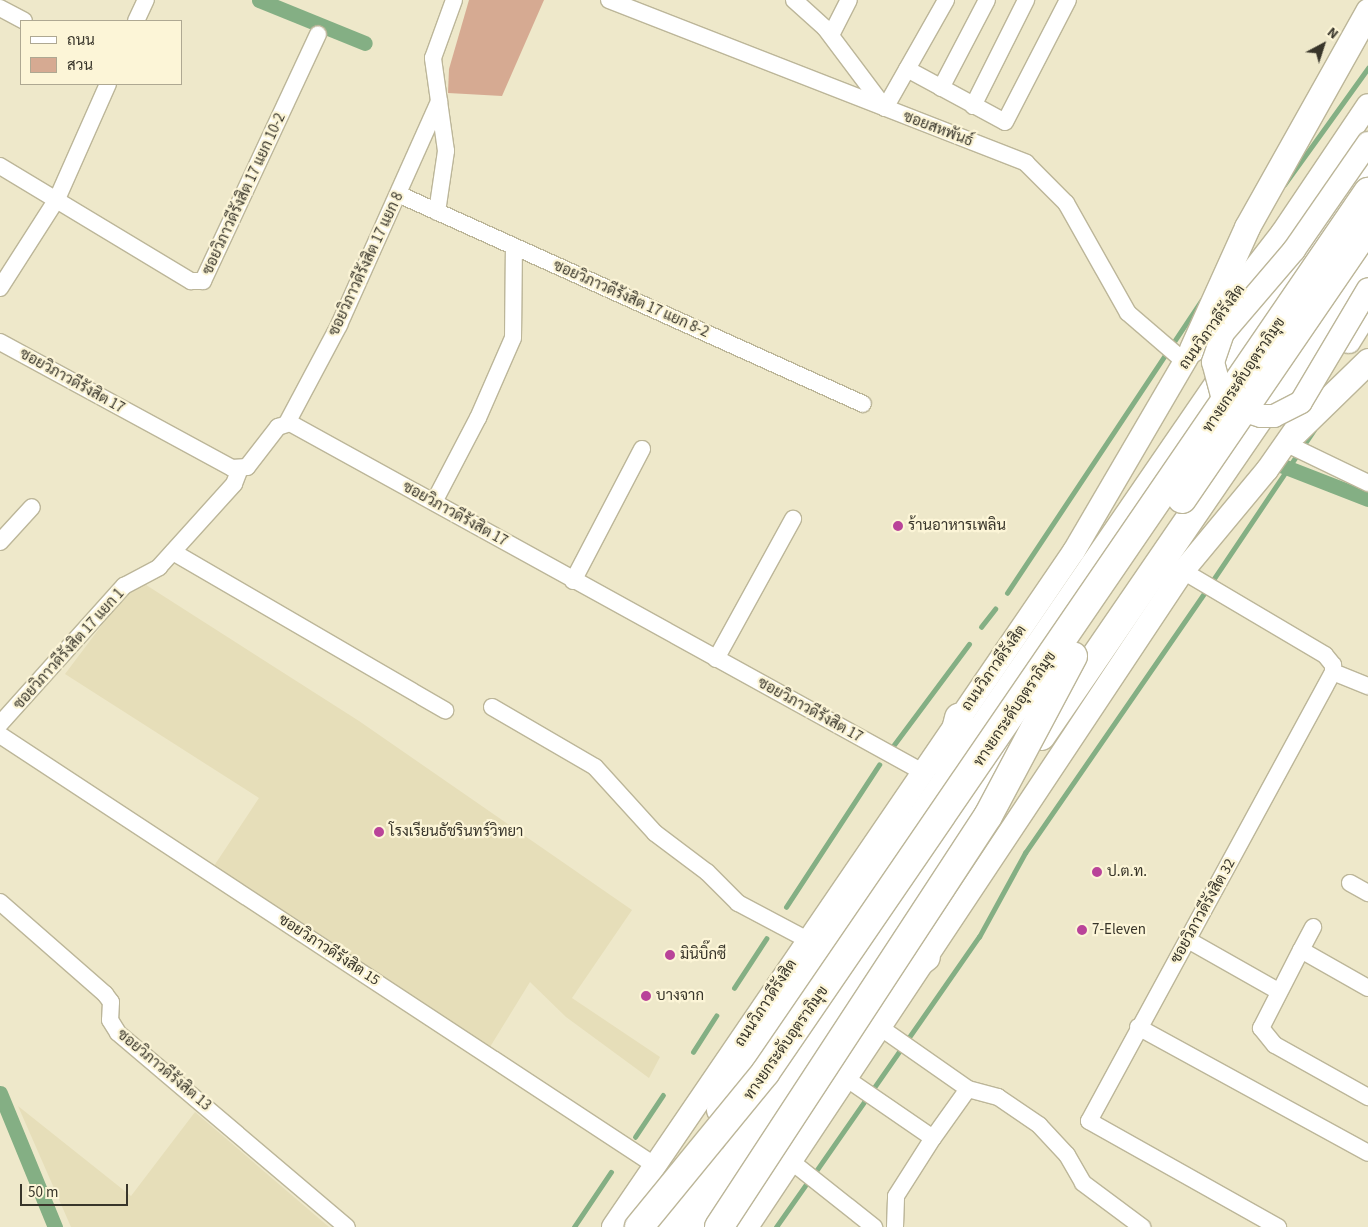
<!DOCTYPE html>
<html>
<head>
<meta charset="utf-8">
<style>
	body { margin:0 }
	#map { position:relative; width:1368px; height:1227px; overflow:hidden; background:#eee8ca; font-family:"Source Sans 3",Sarabun,sans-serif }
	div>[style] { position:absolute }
	.built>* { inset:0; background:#e6deb9 }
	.green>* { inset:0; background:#d6aa92 }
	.stream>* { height:4.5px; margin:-2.25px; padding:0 2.25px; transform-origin:2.25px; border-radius:2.25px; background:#84af84 }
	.canal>* { height:15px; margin:-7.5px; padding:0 7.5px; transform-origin:7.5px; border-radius:7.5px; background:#84af84 }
	.roads { filter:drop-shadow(1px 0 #bcb699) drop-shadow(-1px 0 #bcb699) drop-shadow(0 1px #bcb699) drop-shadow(0 -1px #bcb699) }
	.street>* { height:16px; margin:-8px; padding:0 8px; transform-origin:8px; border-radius:8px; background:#fff }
	.secondary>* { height:22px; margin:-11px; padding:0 11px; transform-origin:11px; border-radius:11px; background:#fff }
	.primary>* { height:25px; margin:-12.5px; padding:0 12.5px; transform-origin:12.5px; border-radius:12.5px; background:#fff }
	.highway>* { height:28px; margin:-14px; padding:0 14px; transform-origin:14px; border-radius:14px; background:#fff }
	.bridges { filter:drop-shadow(1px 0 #bcb699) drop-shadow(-1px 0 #bcb699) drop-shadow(0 1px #bcb699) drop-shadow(0 -1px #bcb699) }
	.secondary-bridge>* { height:22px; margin:-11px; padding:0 11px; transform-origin:11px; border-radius:11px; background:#fff }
	.highway-bridge>* { height:28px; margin:-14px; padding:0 14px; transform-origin:14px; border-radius:14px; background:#fff }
	.dots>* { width:14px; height:14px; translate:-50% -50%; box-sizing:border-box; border:2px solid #fcf5d7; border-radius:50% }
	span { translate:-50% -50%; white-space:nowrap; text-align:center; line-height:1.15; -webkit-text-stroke:4.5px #fcf5d7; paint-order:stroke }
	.street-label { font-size:15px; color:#38352a }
	.poi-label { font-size:15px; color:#38352a }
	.left { translate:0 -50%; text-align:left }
	.legend { position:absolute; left:20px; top:20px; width:162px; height:65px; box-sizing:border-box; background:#fcf5d7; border:1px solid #aea892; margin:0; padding:6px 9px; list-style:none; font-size:15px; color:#38352a }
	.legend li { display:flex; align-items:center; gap:10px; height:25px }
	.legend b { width:25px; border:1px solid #aea892 }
	.north { position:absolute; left:1298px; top:20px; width:50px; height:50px; -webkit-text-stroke:4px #fcf5d7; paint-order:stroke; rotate:40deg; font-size:14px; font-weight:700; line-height:20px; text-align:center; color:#38352a }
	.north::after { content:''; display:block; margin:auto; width:18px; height:22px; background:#38352a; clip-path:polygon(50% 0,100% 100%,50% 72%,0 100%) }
	.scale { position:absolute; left:20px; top:1184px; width:108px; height:22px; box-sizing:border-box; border:2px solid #38352a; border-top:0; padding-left:6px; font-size:15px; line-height:18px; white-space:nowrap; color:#38352a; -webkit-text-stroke:4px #fcf5d7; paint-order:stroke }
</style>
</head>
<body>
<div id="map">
	<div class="built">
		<div style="clip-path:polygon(143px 583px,359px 721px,632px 910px,572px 998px,660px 1057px,649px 1078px,566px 1017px,530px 982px,490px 1047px,214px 866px,259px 798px,65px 674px,126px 593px)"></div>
		<div style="clip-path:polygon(18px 1106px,131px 1196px,195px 1112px,329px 1227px,71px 1227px)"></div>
	</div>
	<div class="green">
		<div style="clip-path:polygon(469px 0,544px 0,502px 96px,448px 93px,449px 69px)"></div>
	</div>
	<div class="stream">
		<div style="left:1284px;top:185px;width:144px;rotate:-54.3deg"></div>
		<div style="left:1211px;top:583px;width:184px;rotate:-56.1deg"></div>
		<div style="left:1007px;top:593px;width:351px;rotate:-56.4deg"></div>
		<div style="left:981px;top:627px;width:23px;rotate:-52deg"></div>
		<div style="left:893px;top:746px;width:127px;rotate:-53.3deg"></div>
		<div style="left:786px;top:907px;width:170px;rotate:-56.8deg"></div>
		<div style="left:734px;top:988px;width:59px;rotate:-56.9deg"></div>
		<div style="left:693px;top:1052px;width:43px;rotate:-57.4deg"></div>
		<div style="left:635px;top:1137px;width:50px;rotate:-56.3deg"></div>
		<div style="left:814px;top:1174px;width:289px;rotate:-55.2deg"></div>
		<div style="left:979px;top:937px;width:96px;rotate:-61.3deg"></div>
		<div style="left:1025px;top:853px;width:321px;rotate:-55.4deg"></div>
		<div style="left:574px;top:1227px;width:66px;rotate:-56.1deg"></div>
		<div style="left:776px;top:1227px;width:57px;rotate:-54.9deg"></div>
	</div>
	<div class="canal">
		<div style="left:259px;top:0;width:114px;rotate:22.1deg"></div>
		<div style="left:1270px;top:461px;width:105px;rotate:21.2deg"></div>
		<div style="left:0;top:1093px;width:145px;rotate:67.7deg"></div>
	</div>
	<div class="roads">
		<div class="street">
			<div style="left:609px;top:0;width:448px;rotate:21.3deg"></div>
			<div style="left:1026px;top:163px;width:57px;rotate:45deg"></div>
			<div style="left:1066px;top:203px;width:126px;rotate:60.6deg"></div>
			<div style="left:1128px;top:313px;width:75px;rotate:40.7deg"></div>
			<div style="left:794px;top:0;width:42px;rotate:42.1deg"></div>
			<div style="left:825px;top:28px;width:100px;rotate:53.1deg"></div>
			<div style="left:885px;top:108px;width:124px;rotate:-60.5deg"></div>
			<div style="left:0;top:8px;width:27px;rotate:28deg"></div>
			<div style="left:136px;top:21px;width:23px;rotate:-65deg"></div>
			<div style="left:831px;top:35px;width:39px;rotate:-63deg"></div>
			<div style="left:907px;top:69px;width:111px;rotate:28.4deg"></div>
			<div style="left:1005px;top:122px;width:137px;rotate:-62.7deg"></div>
			<div style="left:941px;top:88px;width:99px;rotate:-62.4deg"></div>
			<div style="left:973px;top:106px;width:119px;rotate:-63.4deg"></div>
			<div style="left:0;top:166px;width:223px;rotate:31.1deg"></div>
			<div style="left:191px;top:281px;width:12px"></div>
			<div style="left:203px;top:281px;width:272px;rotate:-65deg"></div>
			<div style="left:398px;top:194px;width:510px;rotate:24.3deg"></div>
			<div style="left:437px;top:212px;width:62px;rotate:-81.6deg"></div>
			<div style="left:446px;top:151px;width:94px;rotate:-98deg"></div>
			<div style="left:433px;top:58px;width:62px;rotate:-70.1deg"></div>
			<div style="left:0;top:288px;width:106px;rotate:-57.4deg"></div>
			<div style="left:57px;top:199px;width:126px;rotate:-66.1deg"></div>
			<div style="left:0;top:342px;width:264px;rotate:28.5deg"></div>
			<div style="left:232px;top:468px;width:15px;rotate:-4deg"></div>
			<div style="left:247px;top:467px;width:51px;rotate:-52.2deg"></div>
			<div style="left:278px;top:427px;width:13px;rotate:-18deg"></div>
			<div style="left:290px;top:423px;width:721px;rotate:28.88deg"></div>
			<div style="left:287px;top:423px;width:111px;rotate:-62deg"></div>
			<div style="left:339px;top:325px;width:245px;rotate:-65.9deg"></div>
			<div style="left:1287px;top:444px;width:90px;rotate:25.7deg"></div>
			<div style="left:434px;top:502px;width:95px;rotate:-62.4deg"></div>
			<div style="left:478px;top:418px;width:87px;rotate:-66.4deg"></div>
			<div style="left:513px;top:338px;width:91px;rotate:-89.4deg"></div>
			<div style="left:0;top:542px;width:47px;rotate:-47.6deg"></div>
			<div style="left:173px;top:552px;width:315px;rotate:30.2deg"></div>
			<div style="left:1183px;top:571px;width:165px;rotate:30.6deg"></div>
			<div style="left:1325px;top:655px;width:13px;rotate:51deg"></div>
			<div style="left:1333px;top:665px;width:7px;rotate:90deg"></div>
			<div style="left:1333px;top:672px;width:511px;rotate:118.52deg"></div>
			<div style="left:1089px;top:1121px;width:217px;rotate:29.3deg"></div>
			<div style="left:573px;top:581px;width:149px;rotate:-62.4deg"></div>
			<div style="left:716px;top:659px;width:160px;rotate:-61.2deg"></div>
			<div style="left:1333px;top:672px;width:38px;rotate:22deg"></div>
			<div style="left:492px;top:707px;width:119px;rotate:30.2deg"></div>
			<div style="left:595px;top:767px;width:89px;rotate:47.7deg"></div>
			<div style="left:655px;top:833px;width:65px;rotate:36.9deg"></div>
			<div style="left:707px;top:872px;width:44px;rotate:45deg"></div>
			<div style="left:738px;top:903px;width:79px;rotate:27.9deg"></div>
			<div style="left:0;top:724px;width:186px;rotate:-48.1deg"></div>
			<div style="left:124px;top:586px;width:40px;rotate:-28deg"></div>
			<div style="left:159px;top:567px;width:112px;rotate:-47.9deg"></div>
			<div style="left:234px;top:484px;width:17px;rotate:-69deg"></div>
			<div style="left:0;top:735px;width:785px;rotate:33.31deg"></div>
			<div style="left:1350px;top:883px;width:21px;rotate:29deg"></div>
			<div style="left:0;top:902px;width:140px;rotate:41.2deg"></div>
			<div style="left:105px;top:994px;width:10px;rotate:53deg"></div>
			<div style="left:111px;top:1002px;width:18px;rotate:93deg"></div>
			<div style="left:110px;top:1020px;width:15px;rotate:58deg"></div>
			<div style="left:118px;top:1033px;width:300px;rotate:40.3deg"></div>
			<div style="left:1188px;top:940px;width:103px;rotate:29.5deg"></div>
			<div style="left:1301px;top:950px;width:26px;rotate:-62deg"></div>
			<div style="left:1368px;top:988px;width:77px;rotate:-150.4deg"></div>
			<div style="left:1301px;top:950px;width:88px;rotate:117.1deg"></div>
			<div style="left:1261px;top:1028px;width:22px;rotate:51deg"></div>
			<div style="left:1275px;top:1045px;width:107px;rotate:29.2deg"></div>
			<div style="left:1138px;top:1027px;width:262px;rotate:28.7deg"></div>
			<div style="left:881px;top:1028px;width:106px;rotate:35deg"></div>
			<div style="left:847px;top:1079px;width:104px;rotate:34.5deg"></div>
			<div style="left:933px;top:1138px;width:60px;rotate:-54.5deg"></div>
			<div style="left:968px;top:1089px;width:31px;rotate:15deg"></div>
			<div style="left:998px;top:1097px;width:50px;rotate:34.3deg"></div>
			<div style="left:1039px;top:1125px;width:41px;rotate:47deg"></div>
			<div style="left:1067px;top:1155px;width:32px;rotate:60deg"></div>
			<div style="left:1083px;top:1183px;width:74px;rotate:36.7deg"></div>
			<div style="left:792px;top:1162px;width:105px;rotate:38.4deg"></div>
			<div style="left:895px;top:1227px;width:31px;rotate:-88deg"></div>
			<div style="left:896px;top:1196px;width:69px;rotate:-57.5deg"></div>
		</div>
		<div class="secondary">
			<div style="left:1349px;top:342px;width:36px;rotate:-58deg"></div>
			<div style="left:613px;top:1227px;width:818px;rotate:-55.71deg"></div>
			<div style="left:1074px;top:551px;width:234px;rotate:-59.7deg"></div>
			<div style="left:1192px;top:349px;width:147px;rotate:-52.2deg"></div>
			<div style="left:1282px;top:233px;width:154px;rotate:-56.1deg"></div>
			<div style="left:747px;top:1227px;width:788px;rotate:-56.39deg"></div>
			<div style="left:1183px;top:571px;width:131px;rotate:-50.3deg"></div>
			<div style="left:1267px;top:470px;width:65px;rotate:-55.1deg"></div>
		</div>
		<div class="primary">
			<div style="left:1192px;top:349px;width:134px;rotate:-65.7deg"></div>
			<div style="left:1247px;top:227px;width:248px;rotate:-60.7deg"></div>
			<div style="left:1295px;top:432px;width:102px;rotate:-44.2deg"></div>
		</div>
		<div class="highway">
			<div style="left:1041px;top:736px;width:578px;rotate:-55.57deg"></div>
			<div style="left:947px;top:765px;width:49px;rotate:-75.7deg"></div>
			<div style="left:870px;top:1001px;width:71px;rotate:-38.2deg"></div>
			<div style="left:721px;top:1110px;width:1144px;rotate:-55.55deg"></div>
			<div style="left:663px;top:1227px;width:86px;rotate:-56.9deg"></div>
			<div style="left:687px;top:1227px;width:590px;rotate:-55.91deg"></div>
		</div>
	</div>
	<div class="bridges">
		<div class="secondary-bridge">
			<div style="left:1368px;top:143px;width:130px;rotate:124.7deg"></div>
			<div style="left:1294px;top:250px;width:109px;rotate:130.5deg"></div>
			<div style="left:1223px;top:333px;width:31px;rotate:109deg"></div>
			<div style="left:1213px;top:362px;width:34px;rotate:75deg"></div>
			<div style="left:1222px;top:395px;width:21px;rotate:41deg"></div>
			<div style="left:1238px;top:409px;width:24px;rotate:17deg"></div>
			<div style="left:1261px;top:416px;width:13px"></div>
			<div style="left:1274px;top:416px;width:30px;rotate:-27deg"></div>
			<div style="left:1301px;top:402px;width:131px;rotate:-59.3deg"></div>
		</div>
		<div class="highway-bridge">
			<div style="left:1182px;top:499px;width:330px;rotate:-55.6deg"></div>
			<div style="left:639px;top:1227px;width:199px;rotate:-50.7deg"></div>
			<div style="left:765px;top:1073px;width:1068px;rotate:-55.61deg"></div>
			<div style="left:719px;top:1227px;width:491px;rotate:-56.8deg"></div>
			<div style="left:988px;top:816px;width:181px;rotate:-62deg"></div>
		</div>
	</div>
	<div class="dots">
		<div style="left:898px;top:526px;background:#b94399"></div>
		<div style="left:379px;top:832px;background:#b94399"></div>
		<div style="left:1097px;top:872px;background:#b94399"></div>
		<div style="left:1082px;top:930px;background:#b94399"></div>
		<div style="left:670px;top:955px;background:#b94399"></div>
		<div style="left:646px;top:996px;background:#b94399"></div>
	</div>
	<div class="street-label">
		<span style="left:938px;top:129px;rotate:21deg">ซอยสหพันธ์</span>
		<span style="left:244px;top:194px;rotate:-65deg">ซอยวิภาวดีรังสิต 17 แยก 10-2</span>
		<span style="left:366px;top:264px;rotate:-65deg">ซอยวิภาวดีรังสิต 17 แยก 8</span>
		<span style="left:631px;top:299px;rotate:24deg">ซอยวิภาวดีรังสิต 17 แยก 8-2</span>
		<span style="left:1212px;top:327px;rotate:-54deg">ถนนวิภาวดีรังสิต</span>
		<span style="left:1244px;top:375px;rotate:-56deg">ทางยกระดับอุตราภิมุข</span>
		<span style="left:72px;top:381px;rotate:29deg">ซอยวิภาวดีรังสิต 17</span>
		<span style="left:455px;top:514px;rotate:29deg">ซอยวิภาวดีรังสิต 17</span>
		<span style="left:69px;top:649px;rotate:-48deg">ซอยวิภาวดีรังสิต 17 แยก 1</span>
		<span style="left:994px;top:668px;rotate:-55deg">ถนนวิภาวดีรังสิต</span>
		<span style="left:1015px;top:709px;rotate:-56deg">ทางยกระดับอุตราภิมุข</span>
		<span style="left:810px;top:710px;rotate:29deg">ซอยวิภาวดีรังสิต 17</span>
		<span style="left:1203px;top:911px;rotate:-61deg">ซอยวิภาวดีรังสิต 32</span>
		<span style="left:329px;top:950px;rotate:33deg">ซอยวิภาวดีรังสิต 15</span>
		<span style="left:766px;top:1003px;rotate:-57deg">ถนนวิภาวดีรังสิต</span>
		<span style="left:786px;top:1043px;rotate:-55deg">ทางยกระดับอุตราภิมุข</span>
		<span style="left:164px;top:1070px;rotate:40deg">ซอยวิภาวดีรังสิต 13</span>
	</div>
	<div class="poi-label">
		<span class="left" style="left:908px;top:526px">ร้านอาหารเพลิน</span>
		<span class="left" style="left:389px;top:832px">โรงเรียนธัชรินทร์วิทยา</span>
		<span class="left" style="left:1107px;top:872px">ป.ต.ท.</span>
		<span class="left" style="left:1092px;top:930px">7-Eleven</span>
		<span class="left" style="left:680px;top:955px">มินิบิ๊กซี</span>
		<span class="left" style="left:656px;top:996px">บางจาก</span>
	</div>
	<ul class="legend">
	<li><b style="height:6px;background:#fff"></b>ถนน</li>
	<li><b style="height:14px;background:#d6aa92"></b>สวน</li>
	</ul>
	<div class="north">N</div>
	<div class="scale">50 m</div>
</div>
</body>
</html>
